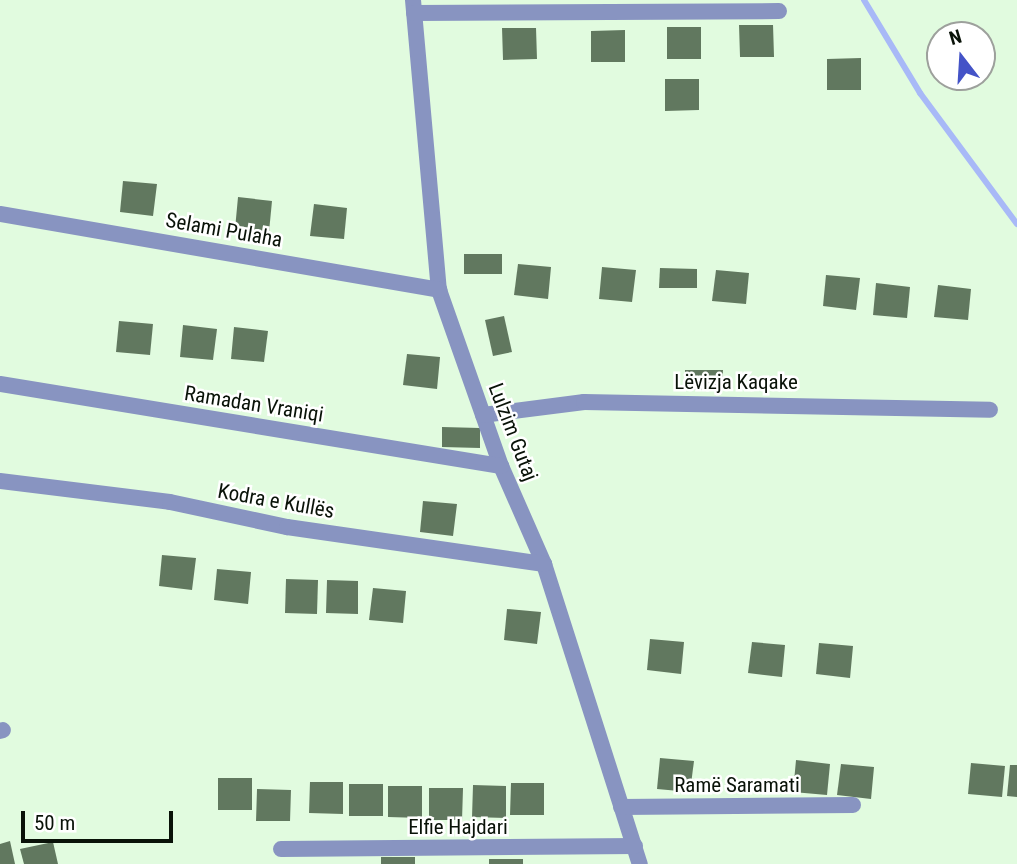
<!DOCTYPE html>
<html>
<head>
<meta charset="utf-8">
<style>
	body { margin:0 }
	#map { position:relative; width:1017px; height:864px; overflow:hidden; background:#e1fbdf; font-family:"Roboto Condensed",sans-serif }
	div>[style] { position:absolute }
	.stream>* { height:6px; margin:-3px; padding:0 3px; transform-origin:3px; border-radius:3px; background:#a8b9f7 }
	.building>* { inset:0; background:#61785f }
	.street>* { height:16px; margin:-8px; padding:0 8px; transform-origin:8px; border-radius:8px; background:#8894c1 }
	span { translate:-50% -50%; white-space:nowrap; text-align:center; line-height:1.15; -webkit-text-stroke:5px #fff; paint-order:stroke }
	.street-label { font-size:21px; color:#091208 }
	.north { position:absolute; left:926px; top:21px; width:70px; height:70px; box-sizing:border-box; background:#fff; border:2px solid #9da09c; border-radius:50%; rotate:343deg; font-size:19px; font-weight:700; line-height:28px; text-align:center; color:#091208 }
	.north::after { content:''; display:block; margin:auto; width:24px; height:32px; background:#4453c7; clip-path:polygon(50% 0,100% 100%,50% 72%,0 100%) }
	.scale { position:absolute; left:21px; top:811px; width:152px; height:32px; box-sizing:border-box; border:4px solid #091208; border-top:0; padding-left:9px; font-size:21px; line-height:24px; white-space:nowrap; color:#091208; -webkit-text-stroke:5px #fff; paint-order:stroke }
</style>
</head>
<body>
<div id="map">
	<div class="stream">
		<div style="left:864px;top:0;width:109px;rotate:58.9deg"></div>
		<div style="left:920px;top:93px;width:163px;rotate:53.5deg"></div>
	</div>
	<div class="building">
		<div style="clip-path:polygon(739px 25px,773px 25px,774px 57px,740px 57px)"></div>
		<div style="clip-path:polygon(667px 27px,701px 27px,701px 59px,667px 59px)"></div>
		<div style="clip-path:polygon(502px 28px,536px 28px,537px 59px,503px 60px)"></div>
		<div style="clip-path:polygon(625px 30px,625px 62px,591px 62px,591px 31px)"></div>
		<div style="clip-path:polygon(861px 58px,861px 90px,827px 90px,827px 59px)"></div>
		<div style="clip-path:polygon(665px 79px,699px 79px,699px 110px,665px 111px)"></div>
		<div style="clip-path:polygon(123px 181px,157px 184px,153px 216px,120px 212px)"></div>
		<div style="clip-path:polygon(238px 197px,272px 201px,269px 232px,235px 229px)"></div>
		<div style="clip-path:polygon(314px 204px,347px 208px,344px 239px,310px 236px)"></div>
		<div style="clip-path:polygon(464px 254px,502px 254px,502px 274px,464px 274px)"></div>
		<div style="clip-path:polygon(518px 264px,551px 267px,548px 299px,514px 295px)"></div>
		<div style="clip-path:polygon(602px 267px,636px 270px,632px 302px,599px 299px)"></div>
		<div style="clip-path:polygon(660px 268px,697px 269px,697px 288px,659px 288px)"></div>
		<div style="clip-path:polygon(716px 270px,749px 273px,746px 304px,712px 301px)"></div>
		<div style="clip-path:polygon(826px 275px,860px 278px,856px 310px,823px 306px)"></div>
		<div style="clip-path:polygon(876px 283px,910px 287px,907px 318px,873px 315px)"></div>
		<div style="clip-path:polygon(938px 285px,971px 289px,968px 320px,934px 317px)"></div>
		<div style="clip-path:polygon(504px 316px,512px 352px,493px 356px,485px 320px)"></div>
		<div style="clip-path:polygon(119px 321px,153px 324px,150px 355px,116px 352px)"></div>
		<div style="clip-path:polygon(183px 325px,217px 329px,213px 360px,180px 357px)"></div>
		<div style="clip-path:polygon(234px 327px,268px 331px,264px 362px,231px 359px)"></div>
		<div style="clip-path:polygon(407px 354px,440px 357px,437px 389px,403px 385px)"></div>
		<div style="clip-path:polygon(685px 370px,723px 370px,722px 390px,685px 389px)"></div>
		<div style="clip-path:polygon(442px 427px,480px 428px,480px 448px,442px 447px)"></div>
		<div style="clip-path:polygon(423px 501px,457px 504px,453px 536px,420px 532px)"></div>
		<div style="clip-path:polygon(162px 555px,196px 558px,192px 590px,159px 586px)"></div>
		<div style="clip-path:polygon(217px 569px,251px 572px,248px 604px,214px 600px)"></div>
		<div style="clip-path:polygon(286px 579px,318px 580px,317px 614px,285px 613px)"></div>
		<div style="clip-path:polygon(327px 580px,358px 581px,358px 614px,326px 613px)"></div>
		<div style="clip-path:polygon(373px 588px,406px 591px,403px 623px,369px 620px)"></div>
		<div style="clip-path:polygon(507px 609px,541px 612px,537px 644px,504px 640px)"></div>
		<div style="clip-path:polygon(650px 639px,684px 642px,681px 674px,647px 670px)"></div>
		<div style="clip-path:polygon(752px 642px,785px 645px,782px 677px,748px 673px)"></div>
		<div style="clip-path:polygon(819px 643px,853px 646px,850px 678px,816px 674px)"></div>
		<div style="clip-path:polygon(660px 758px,694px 761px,690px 792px,657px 789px)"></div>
		<div style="clip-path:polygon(796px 760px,830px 764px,827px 795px,793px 792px)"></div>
		<div style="clip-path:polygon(971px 763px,1005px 766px,1002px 797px,968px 794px)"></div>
		<div style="clip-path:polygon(841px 764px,874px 767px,871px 799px,837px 795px)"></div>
		<div style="clip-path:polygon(1010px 765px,1017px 765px,1017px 797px,1007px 796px)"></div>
		<div style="clip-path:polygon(218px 778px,252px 778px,252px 810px,218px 810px)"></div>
		<div style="clip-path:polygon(310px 782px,343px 782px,343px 814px,309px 813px)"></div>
		<div style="clip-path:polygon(511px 783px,544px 783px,544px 815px,510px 815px)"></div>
		<div style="clip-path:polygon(349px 784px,383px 784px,383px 816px,349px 816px)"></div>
		<div style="clip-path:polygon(473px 785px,506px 786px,506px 818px,472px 817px)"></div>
		<div style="clip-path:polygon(388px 786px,422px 786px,422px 818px,388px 817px)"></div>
		<div style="clip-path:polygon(429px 788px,463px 788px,462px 820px,429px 820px)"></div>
		<div style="clip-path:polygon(257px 789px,291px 790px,290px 821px,256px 821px)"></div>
		<div style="clip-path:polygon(10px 841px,15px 864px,0 864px,0 844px)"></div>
		<div style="clip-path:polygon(53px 842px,58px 864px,24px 864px,20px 849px)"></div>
		<div style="clip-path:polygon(381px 857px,415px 857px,415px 864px,381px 864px)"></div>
		<div style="clip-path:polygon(489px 859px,523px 859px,523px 864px,489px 864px)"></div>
	</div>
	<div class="street">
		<div style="left:413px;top:0;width:291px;rotate:84.9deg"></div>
		<div style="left:439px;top:290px;width:187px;rotate:70.6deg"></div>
		<div style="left:501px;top:466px;width:107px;rotate:66.3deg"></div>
		<div style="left:544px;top:564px;width:315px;rotate:72.3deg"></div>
		<div style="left:414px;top:13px;width:365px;rotate:-0.3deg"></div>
		<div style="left:0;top:214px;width:446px;rotate:9.8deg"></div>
		<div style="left:0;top:384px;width:508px;rotate:9.3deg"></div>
		<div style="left:483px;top:415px;width:102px;rotate:-7.3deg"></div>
		<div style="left:584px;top:402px;width:406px;rotate:1.1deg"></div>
		<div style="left:0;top:481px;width:171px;rotate:7deg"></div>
		<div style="left:170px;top:502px;width:120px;rotate:12.1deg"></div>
		<div style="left:287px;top:527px;width:260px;rotate:8.2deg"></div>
		<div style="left:0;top:731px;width:3px;rotate:-18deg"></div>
		<div style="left:621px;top:807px;width:232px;rotate:-0.5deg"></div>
		<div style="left:281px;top:849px;width:354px;rotate:-0.5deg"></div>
	</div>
	<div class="street-label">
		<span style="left:224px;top:230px;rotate:10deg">Selami Pulaha</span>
		<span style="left:736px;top:382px">Lëvizja Kaqake</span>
		<span style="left:254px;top:404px;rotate:9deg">Ramadan Vraniqi</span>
		<span style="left:513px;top:432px;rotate:69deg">Lulzim Gutaj</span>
		<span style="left:276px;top:501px;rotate:10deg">Kodra e Kullës</span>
		<span style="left:737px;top:785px">Ramë Saramati</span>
		<span style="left:458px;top:827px">Elfie Hajdari</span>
	</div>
	<div class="north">N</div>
	<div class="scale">50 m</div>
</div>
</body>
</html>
